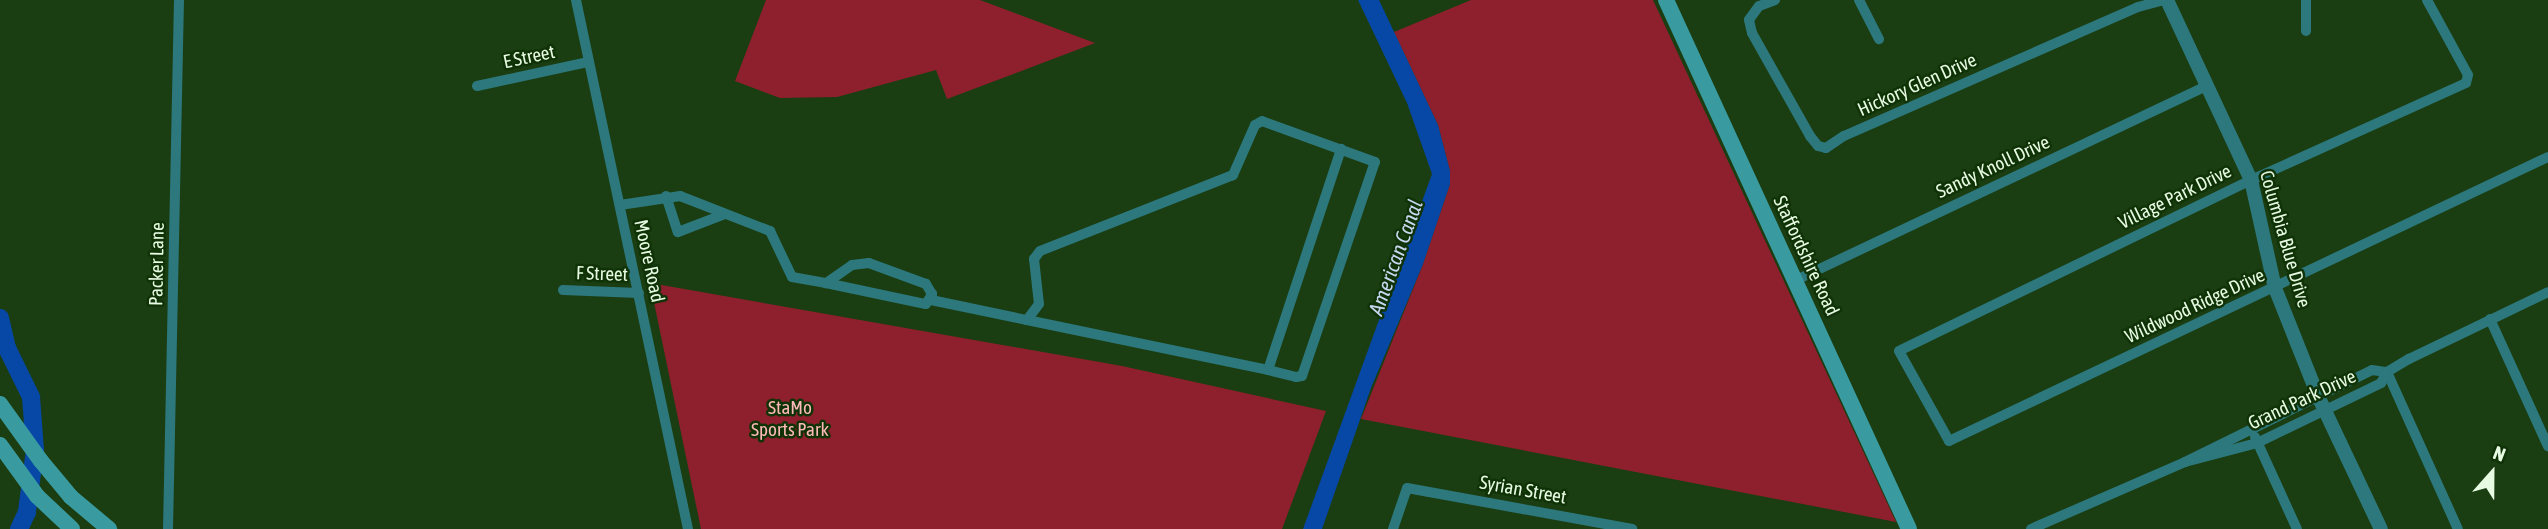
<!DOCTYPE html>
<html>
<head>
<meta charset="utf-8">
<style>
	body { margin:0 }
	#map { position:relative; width:2548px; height:529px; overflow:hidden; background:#1b3d12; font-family:"Asap Condensed",sans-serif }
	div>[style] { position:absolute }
	.green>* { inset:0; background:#8e202d }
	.water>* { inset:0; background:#0748a7 }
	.river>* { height:18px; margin:-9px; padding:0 9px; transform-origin:9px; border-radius:9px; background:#0748a7 }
	.minor>* { height:10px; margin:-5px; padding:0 5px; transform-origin:5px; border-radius:5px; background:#2c787c }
	.tertiary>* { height:14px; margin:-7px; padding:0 7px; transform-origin:7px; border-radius:7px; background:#2c787c }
	.secondary>* { height:16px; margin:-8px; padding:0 8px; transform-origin:8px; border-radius:8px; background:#399ba0 }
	span { translate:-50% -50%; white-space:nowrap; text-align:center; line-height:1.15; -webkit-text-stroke:5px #103207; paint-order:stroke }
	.street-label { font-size:19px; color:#e6fbe1 }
	.park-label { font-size:19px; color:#fcb9b8 }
	.water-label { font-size:21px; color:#c7d7f0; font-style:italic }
	.north { position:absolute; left:2457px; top:438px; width:70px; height:70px; -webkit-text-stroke:5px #103207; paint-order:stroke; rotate:21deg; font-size:19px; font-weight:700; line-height:28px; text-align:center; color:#e6fbe1 }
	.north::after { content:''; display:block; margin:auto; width:24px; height:32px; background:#e6fbe1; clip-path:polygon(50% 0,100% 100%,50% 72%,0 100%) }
</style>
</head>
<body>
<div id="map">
	<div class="green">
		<div style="clip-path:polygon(766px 0,980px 0,1095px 43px,947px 99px,936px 70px,837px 97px,780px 98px,735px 81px)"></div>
		<div style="clip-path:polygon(1471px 0,1653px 0,1896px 522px,1361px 419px,1423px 264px,1450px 184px,1450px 171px,1438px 125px,1394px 32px)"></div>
		<div style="clip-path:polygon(650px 283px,1122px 366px,1326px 411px,1282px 529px,701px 529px)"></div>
	</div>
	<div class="water">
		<div style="clip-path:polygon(1358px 0,1379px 0,1438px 125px,1450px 171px,1450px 184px,1423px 264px,1371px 388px,1322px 529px,1303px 529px,1432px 174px,1407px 103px)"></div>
	</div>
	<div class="river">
		<div style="left:0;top:318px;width:31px;rotate:77deg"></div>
		<div style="left:7px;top:348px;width:55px;rotate:63.9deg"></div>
		<div style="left:31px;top:397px;width:53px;rotate:85.7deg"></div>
		<div style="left:35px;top:450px;width:63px;rotate:97.4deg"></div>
		<div style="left:27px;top:512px;width:19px;rotate:115deg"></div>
	</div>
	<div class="minor">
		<div style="left:576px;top:0;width:541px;rotate:78.05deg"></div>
		<div style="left:1775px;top:0;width:17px;rotate:159deg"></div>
		<div style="left:1759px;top:6px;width:17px;rotate:126deg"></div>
		<div style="left:1749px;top:20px;width:13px;rotate:77deg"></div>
		<div style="left:1752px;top:33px;width:118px;rotate:60.6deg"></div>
		<div style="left:1810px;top:136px;width:13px;rotate:51deg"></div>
		<div style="left:1818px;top:146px;width:8px;rotate:14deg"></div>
		<div style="left:1826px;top:148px;width:22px;rotate:-34deg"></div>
		<div style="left:1844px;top:136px;width:321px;rotate:-23.7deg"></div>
		<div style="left:2138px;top:7px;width:28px;rotate:-15deg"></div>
		<div style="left:1859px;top:0;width:44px;rotate:62.9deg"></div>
		<div style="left:2306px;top:0;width:31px;rotate:90deg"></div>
		<div style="left:2427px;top:0;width:85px;rotate:61.3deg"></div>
		<div style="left:2468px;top:75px;width:8px;rotate:104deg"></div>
		<div style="left:2466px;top:83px;width:236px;rotate:155.7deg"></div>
		<div style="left:2251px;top:180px;width:391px;rotate:154.1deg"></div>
		<div style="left:1899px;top:351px;width:103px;rotate:60.9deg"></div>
		<div style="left:1949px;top:441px;width:663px;rotate:-25.37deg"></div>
		<div style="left:477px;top:86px;width:114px;rotate:-12.2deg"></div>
		<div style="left:666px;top:196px;width:38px;rotate:72deg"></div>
		<div style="left:678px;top:232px;width:50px;rotate:-21deg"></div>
		<div style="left:620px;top:205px;width:61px;rotate:-8.5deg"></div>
		<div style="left:680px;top:196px;width:97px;rotate:21.3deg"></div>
		<div style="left:770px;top:231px;width:51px;rotate:64.4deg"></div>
		<div style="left:792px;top:277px;width:35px;rotate:10deg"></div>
		<div style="left:826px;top:283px;width:102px;rotate:11.9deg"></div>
		<div style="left:926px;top:304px;width:12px;rotate:-59deg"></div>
		<div style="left:932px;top:294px;width:12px;rotate:-121deg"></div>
		<div style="left:926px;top:284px;width:61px;rotate:-159.8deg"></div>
		<div style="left:869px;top:263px;width:17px;rotate:173deg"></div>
		<div style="left:852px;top:265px;width:32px;rotate:145deg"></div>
		<div style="left:1794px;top:281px;width:458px;rotate:-25.3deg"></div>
		<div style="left:563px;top:290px;width:76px;rotate:2.3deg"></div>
		<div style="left:931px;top:300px;width:98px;rotate:11.8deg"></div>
		<div style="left:1027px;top:320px;width:246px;rotate:11.7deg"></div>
		<div style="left:1268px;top:370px;width:29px;rotate:14deg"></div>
		<div style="left:1296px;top:377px;width:6px;rotate:-9deg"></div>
		<div style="left:1302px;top:376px;width:226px;rotate:-71.2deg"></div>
		<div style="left:1375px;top:162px;width:120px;rotate:-160.1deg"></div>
		<div style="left:1262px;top:121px;width:8px;rotate:150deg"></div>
		<div style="left:1255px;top:125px;width:55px;rotate:113.7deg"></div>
		<div style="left:1233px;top:175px;width:207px;rotate:158.5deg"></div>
		<div style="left:1040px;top:251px;width:10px;rotate:127deg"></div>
		<div style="left:1034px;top:259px;width:45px;rotate:83.7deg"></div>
		<div style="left:1039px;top:304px;width:20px;rotate:127deg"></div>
		<div style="left:2490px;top:319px;width:140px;rotate:65.5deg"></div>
		<div style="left:1268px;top:370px;width:233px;rotate:-71.7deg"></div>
		<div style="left:2387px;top:372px;width:172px;rotate:65.7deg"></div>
		<div style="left:2255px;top:437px;width:101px;rotate:65.5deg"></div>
		<div style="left:2185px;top:462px;width:74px;rotate:-14.8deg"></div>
		<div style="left:2257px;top:443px;width:138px;rotate:-25.8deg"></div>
		<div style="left:2381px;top:383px;width:13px;rotate:-61deg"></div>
		<div style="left:2387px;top:372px;width:26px;rotate:-31deg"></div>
		<div style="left:2409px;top:359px;width:154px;rotate:-25.7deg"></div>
		<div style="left:168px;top:529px;width:529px;rotate:-88.81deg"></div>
		<div style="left:1393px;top:529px;width:43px;rotate:-71.1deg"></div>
		<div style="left:1407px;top:488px;width:229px;rotate:10.3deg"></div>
		<div style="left:2031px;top:529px;width:168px;rotate:-23.5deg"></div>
		<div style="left:2185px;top:462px;width:208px;rotate:-26.2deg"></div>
		<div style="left:2372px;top:370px;width:15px;rotate:8deg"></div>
	</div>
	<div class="tertiary">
		<div style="left:2167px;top:0;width:199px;rotate:65deg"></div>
		<div style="left:2251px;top:180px;width:111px;rotate:77.5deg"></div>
		<div style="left:2275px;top:288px;width:116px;rotate:68.3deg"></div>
		<div style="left:2318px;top:396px;width:147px;rotate:64.7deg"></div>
	</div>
	<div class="secondary">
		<div style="left:1666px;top:0;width:582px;rotate:65.33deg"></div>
		<div style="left:0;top:404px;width:70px;rotate:54.3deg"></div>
		<div style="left:41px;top:461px;width:47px;rotate:50.2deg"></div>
		<div style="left:71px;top:497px;width:50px;rotate:40.1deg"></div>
		<div style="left:0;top:445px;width:63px;rotate:54deg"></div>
		<div style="left:37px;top:496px;width:48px;rotate:43.3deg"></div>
	</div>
	<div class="street-label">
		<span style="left:529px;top:57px;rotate:-12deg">E Street</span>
		<span style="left:1917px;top:85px;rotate:-24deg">Hickory Glen Drive</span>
		<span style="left:1993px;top:167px;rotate:-25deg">Sandy Knoll Drive</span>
		<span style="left:2175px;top:197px;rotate:-26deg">Village Park Drive</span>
		<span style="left:2285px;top:239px;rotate:74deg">Columbia Blue Drive</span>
		<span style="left:1806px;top:256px;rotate:65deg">Staffordshire Road</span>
		<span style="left:649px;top:261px;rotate:78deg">Moore Road</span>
		<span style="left:157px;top:264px;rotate:-89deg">Packer Lane</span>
		<span style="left:602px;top:274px;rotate:2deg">F Street</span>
		<span style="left:2195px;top:306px;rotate:-25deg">Wildwood Ridge Drive</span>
		<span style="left:2302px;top:400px;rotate:-25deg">Grand Park Drive</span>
		<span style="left:1523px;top:490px;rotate:10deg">Syrian Street</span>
	</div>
	<div class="park-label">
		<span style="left:790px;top:419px">StaMo<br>Sports Park</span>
	</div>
	<div class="water-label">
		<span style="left:1395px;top:257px;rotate:-70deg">American Canal</span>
	</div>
	<div class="north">N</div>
</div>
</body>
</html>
